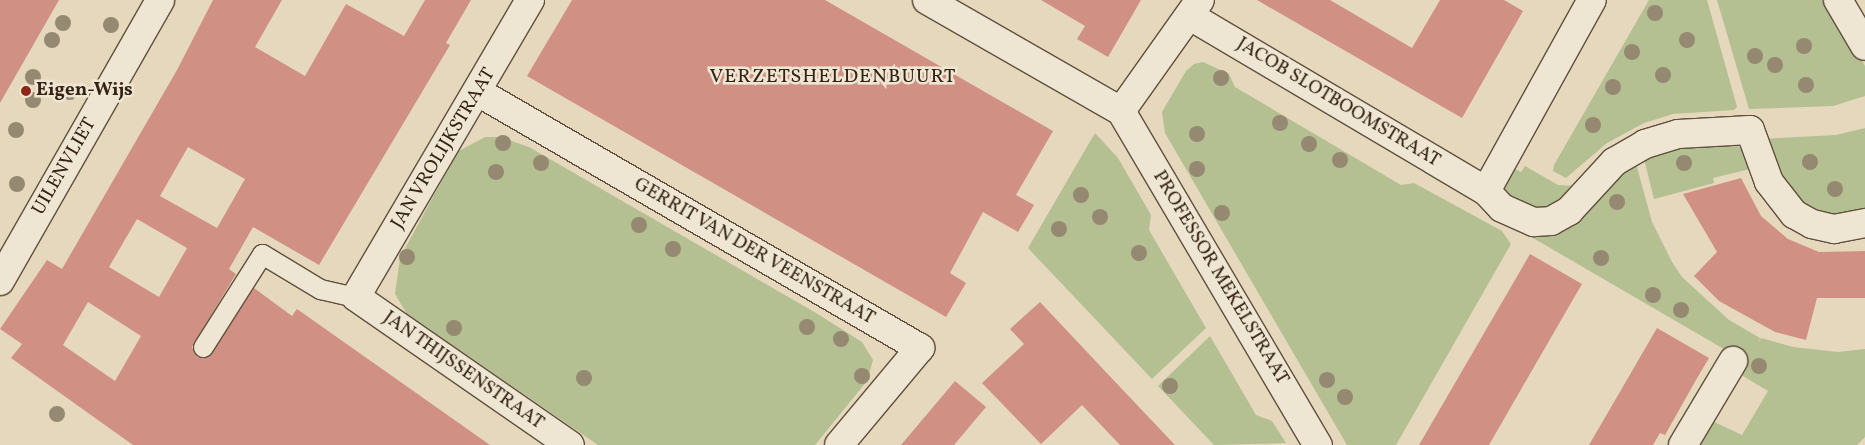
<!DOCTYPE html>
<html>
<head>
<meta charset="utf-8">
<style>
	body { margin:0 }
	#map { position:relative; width:1865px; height:445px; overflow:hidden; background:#e5d8bc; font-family:Vollkorn,serif }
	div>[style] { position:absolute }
	.green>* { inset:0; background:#b4bf92 }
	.building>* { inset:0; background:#d09184 }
	.roads { filter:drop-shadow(1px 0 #60503d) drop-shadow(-1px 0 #60503d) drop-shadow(0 1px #60503d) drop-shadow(0 -1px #60503d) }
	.lane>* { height:19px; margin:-9.5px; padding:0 9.5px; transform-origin:9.5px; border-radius:9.5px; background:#eee6d3 }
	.street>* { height:28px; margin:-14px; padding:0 14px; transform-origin:14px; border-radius:14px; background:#eee6d3 }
	.trees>* { width:16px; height:16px; margin:-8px; border-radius:50%; background:#958971 }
	.dots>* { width:14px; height:14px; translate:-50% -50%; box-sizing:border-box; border:2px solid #eee6d3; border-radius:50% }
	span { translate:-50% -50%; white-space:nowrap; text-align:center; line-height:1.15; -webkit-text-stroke:5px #eee6d3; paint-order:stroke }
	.poi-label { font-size:19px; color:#342213; font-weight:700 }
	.left { translate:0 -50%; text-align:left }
	.street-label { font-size:19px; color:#342213 }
	.neighbourhood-label { font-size:20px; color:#342213; letter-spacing:1px }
</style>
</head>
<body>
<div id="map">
	<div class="green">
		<div style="clip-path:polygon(1649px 0,1707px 0,1737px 107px,1734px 110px,1673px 114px,1644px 123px,1607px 143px,1566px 178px,1553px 171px,1554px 165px)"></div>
		<div style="clip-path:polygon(1717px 0,1827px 0,1865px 66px,1865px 96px,1833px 106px,1749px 109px)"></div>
		<div style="clip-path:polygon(1203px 62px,1229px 74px,1235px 87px,1401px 185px,1414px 183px,1502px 231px,1511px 244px,1396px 445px,1347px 445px,1165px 133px,1162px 112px,1186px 71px,1194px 64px)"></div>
		<div style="clip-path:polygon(1865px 128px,1865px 214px,1835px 220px,1791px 200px,1759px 139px,1836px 135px)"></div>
		<div style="clip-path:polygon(1095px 133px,1118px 158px,1151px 215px,1149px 230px,1206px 328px,1152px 379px,1028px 248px)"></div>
		<div style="clip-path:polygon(485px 137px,500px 137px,529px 147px,816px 313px,862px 342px,873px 360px,867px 381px,815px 445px,598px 445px,407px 314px,395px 294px,400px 258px,434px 195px,459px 151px)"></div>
		<div style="clip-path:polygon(1730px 142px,1744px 150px,1754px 168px,1713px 178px,1714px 183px,1654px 199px,1643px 155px,1666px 147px)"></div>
		<div style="clip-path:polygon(1635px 160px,1652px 222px,1672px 262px,1682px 277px,1729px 320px,1760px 338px,1758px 343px,1761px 338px,1793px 347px,1838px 352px,1865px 349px,1865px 437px,1857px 445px,1692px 445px,1708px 419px,1742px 435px,1768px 391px,1738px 373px,1741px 359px,1521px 231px,1521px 228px)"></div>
		<div style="clip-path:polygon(1525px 166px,1558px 185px,1577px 186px,1548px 212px,1499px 196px,1513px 168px,1521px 172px)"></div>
		<div style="clip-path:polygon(1210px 336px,1256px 415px,1272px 421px,1286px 443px,1214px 445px,1158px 386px)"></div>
	</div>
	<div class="building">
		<div style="clip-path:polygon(0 0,59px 0,0 103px)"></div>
		<div style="clip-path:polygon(evenodd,213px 0,282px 0,255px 47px,305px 76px,346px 4px,404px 36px,425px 0,471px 0,446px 43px,450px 45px,319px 265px,253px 227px,229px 269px,236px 274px,192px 347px,197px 357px,203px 358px,212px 353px,254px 288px,292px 316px,297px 309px,490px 445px,133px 445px,11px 358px,22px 344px,0 329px,47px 260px,62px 269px,177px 70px,213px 0,188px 147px,245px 179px,217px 228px,160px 196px,188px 147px,213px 0,137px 219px,187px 248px,159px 297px,109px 267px,137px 219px,213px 0,88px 302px,141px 336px,115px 381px,63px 345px,88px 302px)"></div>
		<div style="clip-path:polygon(572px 0,825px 0,1053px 131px,1016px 195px,1034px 205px,1018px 232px,983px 212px,950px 273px,966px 283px,946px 317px,527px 76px)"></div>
		<div style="clip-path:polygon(1041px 0,1141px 0,1108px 57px,1077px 39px,1085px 26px)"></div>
		<div style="clip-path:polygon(1257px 0,1330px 0,1412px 48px,1440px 0,1504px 0,1523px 11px,1462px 118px)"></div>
		<div style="clip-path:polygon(1741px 178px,1761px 216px,1788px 239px,1819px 252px,1865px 251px,1865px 298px,1817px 298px,1806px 340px,1775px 332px,1719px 301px,1694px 276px,1717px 252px,1683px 194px)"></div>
		<div style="clip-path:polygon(1530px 254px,1582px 284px,1564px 315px,1489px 445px,1419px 445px)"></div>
		<div style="clip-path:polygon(1040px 302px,1103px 369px,1175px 445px,1120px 445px,1082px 405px,1041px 444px,982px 383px,1024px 344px,1010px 329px)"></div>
		<div style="clip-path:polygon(1657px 328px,1709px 358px,1696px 380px,1665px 435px,1660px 433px,1653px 445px,1589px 445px)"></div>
		<div style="clip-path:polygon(955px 381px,986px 407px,954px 445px,901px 445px)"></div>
	</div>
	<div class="roads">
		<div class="lane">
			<div style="left:203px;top:347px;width:110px;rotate:-57.6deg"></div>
			<div style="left:262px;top:254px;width:68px;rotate:31.1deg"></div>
			<div style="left:320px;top:289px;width:37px;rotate:13deg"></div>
		</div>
		<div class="street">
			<div style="left:530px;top:0;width:344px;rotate:120.4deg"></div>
			<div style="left:356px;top:297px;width:260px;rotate:34.7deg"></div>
			<div style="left:927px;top:0;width:224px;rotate:29.8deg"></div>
			<div style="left:1838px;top:0;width:53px;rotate:59.6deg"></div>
			<div style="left:1190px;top:16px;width:344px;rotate:30.6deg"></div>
			<div style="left:1486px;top:191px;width:23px;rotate:47deg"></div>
			<div style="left:1502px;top:208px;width:35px;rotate:24deg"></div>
			<div style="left:1534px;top:222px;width:17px;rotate:-3deg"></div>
			<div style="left:1551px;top:221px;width:21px;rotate:-29deg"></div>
			<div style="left:1569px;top:211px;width:67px;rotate:-47.4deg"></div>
			<div style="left:1614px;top:162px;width:36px;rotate:-30deg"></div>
			<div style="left:1645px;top:144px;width:34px;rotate:-17deg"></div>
			<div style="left:1678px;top:134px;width:72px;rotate:-3.2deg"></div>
			<div style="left:1750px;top:130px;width:55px;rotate:69.9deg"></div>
			<div style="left:1769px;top:182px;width:41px;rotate:52deg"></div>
			<div style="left:1794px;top:214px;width:21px;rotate:29deg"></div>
			<div style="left:1812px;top:224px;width:23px;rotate:13deg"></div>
			<div style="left:1834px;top:229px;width:32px;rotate:-11deg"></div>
			<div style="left:478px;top:92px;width:511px;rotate:30.08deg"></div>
			<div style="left:920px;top:348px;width:126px;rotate:129.9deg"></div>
			<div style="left:1121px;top:111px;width:388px;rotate:59.5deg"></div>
			<div style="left:1121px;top:111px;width:136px;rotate:-54.6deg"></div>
			<div style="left:1486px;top:191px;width:218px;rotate:-61deg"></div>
			<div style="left:0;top:281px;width:323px;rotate:-60.3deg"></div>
			<div style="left:1683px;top:445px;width:98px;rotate:-59.2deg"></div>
		</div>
	</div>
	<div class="trees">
		<div style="left:1655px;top:13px"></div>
		<div style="left:63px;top:23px"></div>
		<div style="left:111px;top:25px"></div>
		<div style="left:52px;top:40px"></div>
		<div style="left:1687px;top:40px"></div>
		<div style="left:1804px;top:46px"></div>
		<div style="left:1632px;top:52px"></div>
		<div style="left:1755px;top:56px"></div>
		<div style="left:1775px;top:65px"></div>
		<div style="left:1663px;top:75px"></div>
		<div style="left:33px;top:77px"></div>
		<div style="left:1221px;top:78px"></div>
		<div style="left:1806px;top:85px"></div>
		<div style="left:1613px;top:87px"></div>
		<div style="left:70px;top:92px"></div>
		<div style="left:33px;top:100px"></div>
		<div style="left:1280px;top:123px"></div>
		<div style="left:1593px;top:125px"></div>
		<div style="left:16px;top:130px"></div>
		<div style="left:1197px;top:134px"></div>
		<div style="left:503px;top:143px"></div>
		<div style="left:1309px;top:144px"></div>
		<div style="left:1340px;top:160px"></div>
		<div style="left:1810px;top:162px"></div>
		<div style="left:541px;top:163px"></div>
		<div style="left:1684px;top:163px"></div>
		<div style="left:1197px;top:169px"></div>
		<div style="left:496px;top:172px"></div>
		<div style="left:17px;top:184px"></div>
		<div style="left:1835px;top:189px"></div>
		<div style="left:1081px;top:195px"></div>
		<div style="left:1617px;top:202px"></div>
		<div style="left:1222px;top:213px"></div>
		<div style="left:1100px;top:217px"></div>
		<div style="left:639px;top:225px"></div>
		<div style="left:1059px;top:229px"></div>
		<div style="left:673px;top:249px"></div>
		<div style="left:1139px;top:253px"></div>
		<div style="left:407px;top:257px"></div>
		<div style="left:1601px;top:258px"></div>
		<div style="left:1653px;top:295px"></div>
		<div style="left:1681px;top:310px"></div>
		<div style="left:807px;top:327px"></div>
		<div style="left:454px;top:328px"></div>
		<div style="left:841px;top:339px"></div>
		<div style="left:1759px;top:366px"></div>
		<div style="left:862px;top:376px"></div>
		<div style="left:584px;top:378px"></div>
		<div style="left:1327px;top:380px"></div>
		<div style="left:1170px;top:386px"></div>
		<div style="left:1345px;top:397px"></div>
		<div style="left:57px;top:414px"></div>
	</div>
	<div class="dots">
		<div style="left:26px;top:91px;background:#8f2418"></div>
	</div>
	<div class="poi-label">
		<span class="left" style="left:36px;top:91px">Eigen-Wijs</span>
	</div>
	<div class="street-label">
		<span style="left:1338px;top:103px;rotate:31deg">JACOB SLOTBOOMSTRAAT</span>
		<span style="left:444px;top:149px;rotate:-59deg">JAN VROLIJKSTRAAT</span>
		<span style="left:65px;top:167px;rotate:-60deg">UILENVLIET</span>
		<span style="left:754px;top:252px;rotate:30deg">GERRIT VAN DER VEENSTRAAT</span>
		<span style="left:1220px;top:278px;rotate:59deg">PROFESSOR MEKELSTRAAT</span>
		<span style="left:463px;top:371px;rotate:35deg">JAN THIJSSENSTRAAT</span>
	</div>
	<div class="neighbourhood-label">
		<span style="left:833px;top:77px">VERZETSHELDENBUURT</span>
	</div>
</div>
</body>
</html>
